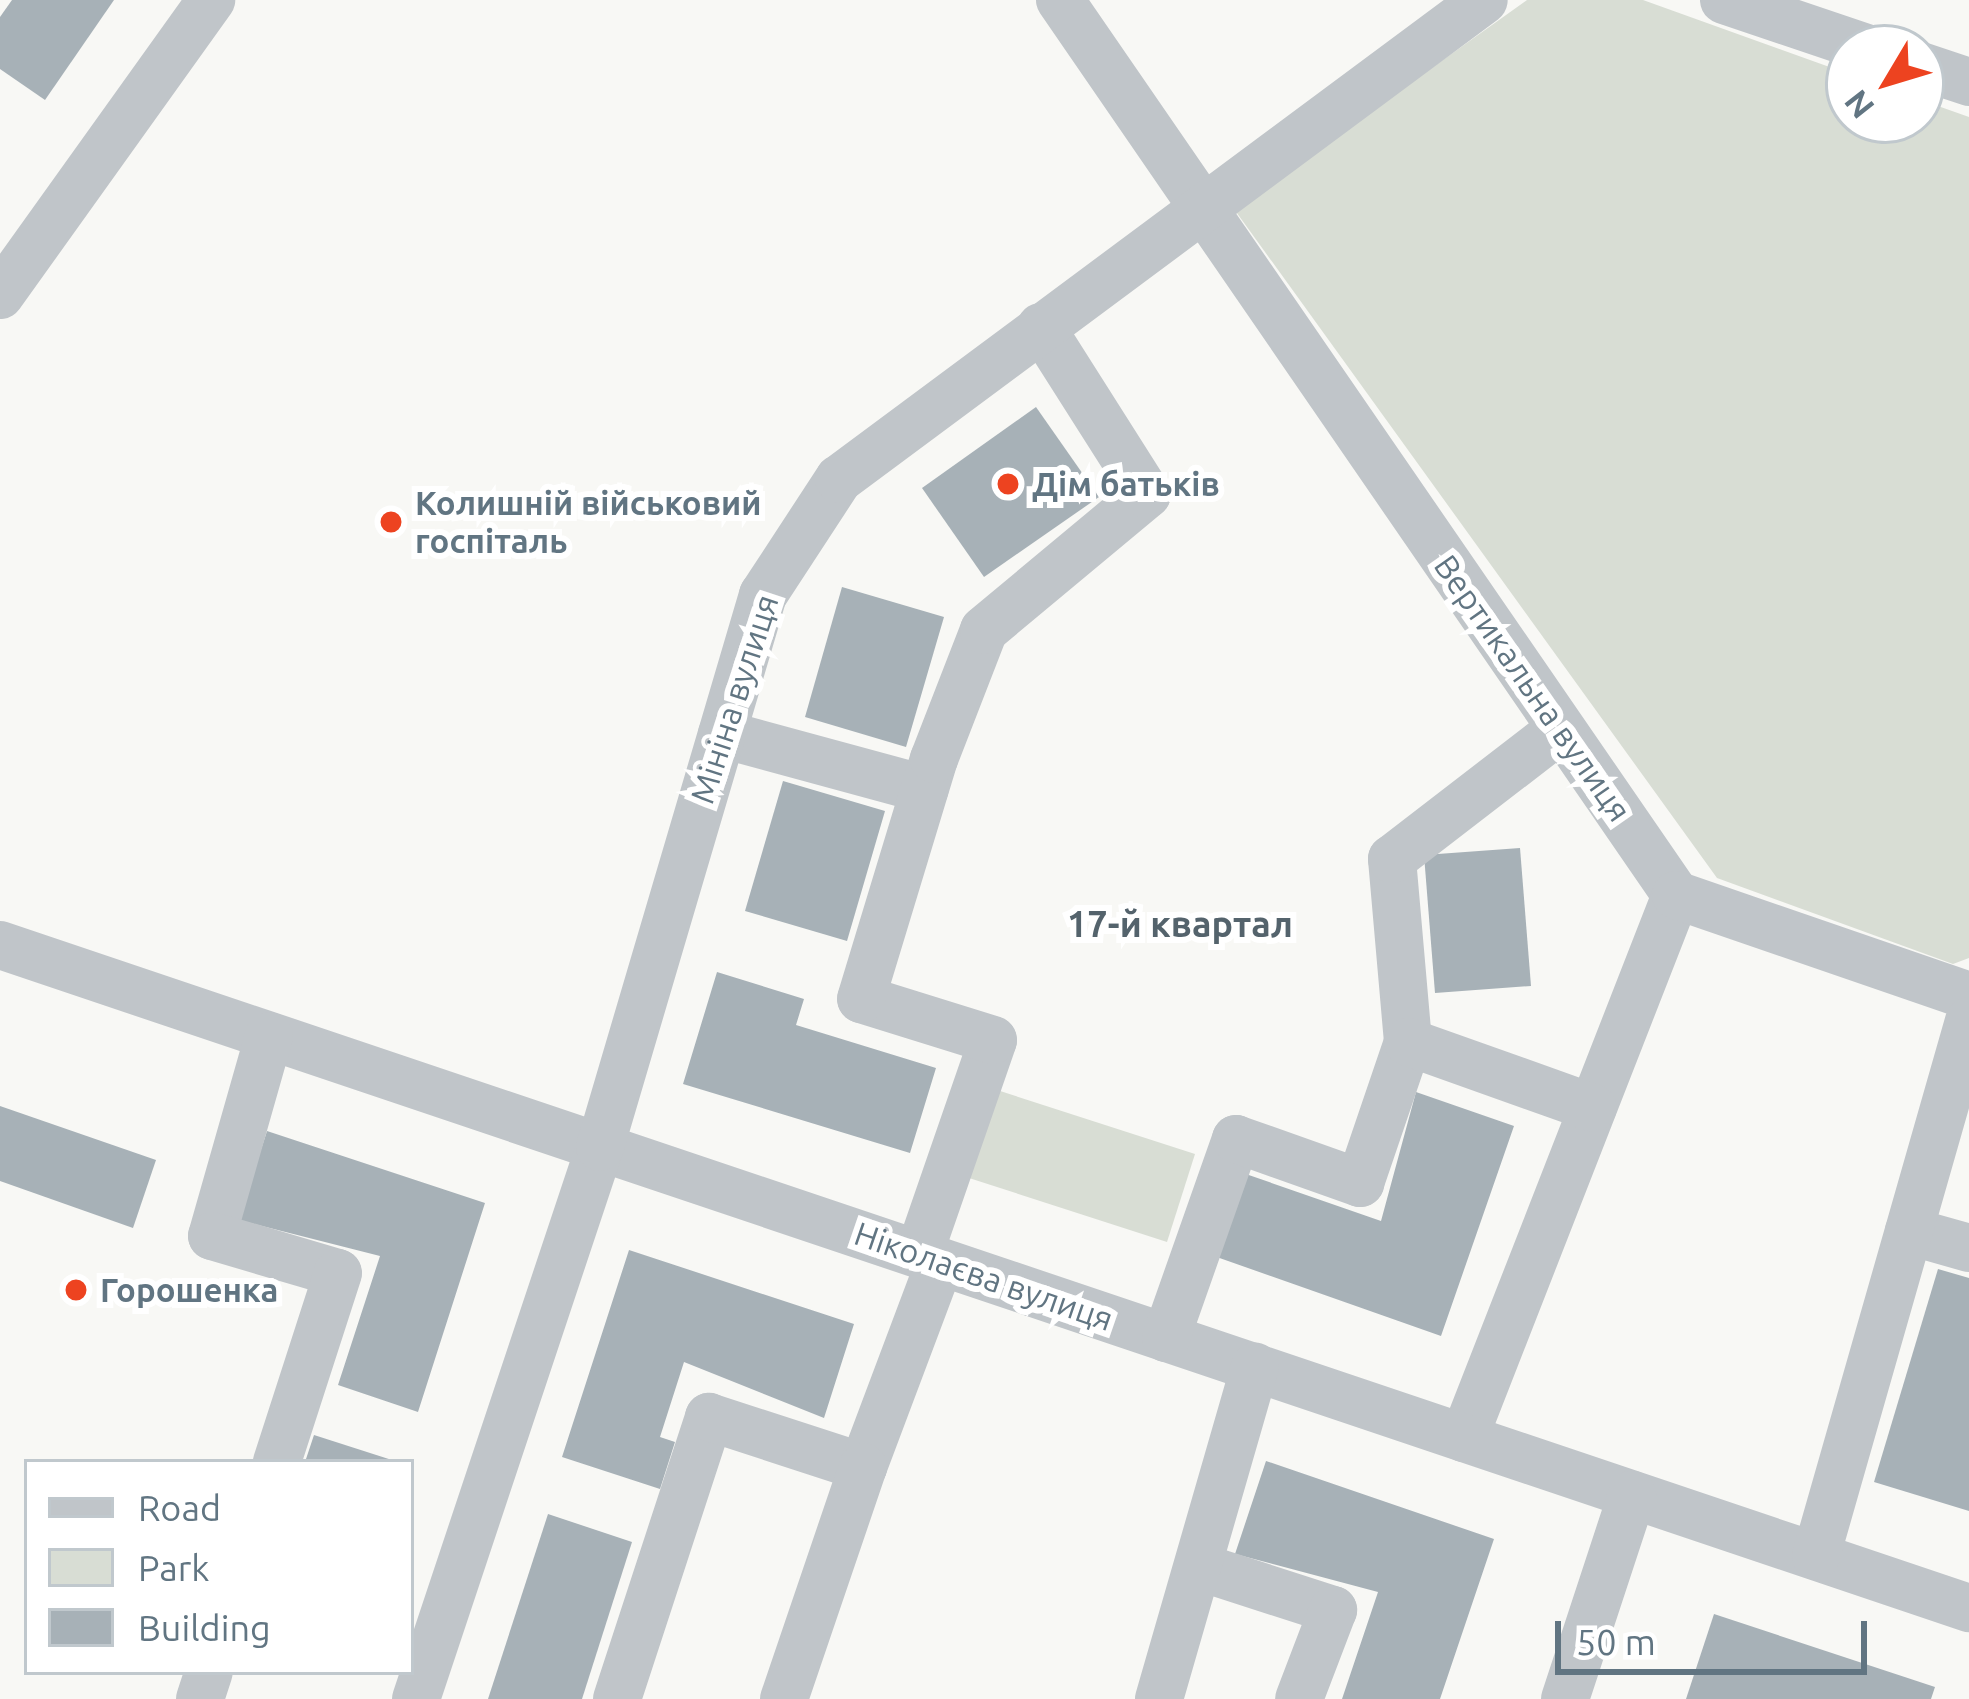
<!DOCTYPE html>
<html>
<head>
<meta charset="utf-8">
<style>
	body { margin:0 }
	#map { position:relative; width:1969px; height:1699px; overflow:hidden; background:#f8f8f5; font-family:Ubuntu,sans-serif }
	div>[style] { position:absolute }
	.green>* { inset:0; background:#d8ddd4 }
	.building>* { inset:0; background:#a7b1b7 }
	.minor>* { height:48px; margin:-24px; padding:0 24px; transform-origin:24px; border-radius:24px; background:#c0c5c9 }
	.dots>* { width:33px; height:33px; translate:-50% -50%; box-sizing:border-box; border:6px solid #fff; border-radius:50% }
	span { translate:-50% -50%; white-space:nowrap; text-align:center; line-height:1.15; -webkit-text-stroke:12px #fff; paint-order:stroke }
	.poi-label { font-size:33px; color:#617582; font-weight:700 }
	.left { translate:0 -50%; text-align:left }
	.street-label { font-size:33px; color:#617582 }
	.neighbourhood-label { font-size:36px; color:#54636c; font-weight:700 }
	.legend { position:absolute; left:24px; top:1459px; width:390px; height:216px; box-sizing:border-box; background:#fff; border:3px solid #c0c8cd; margin:0; padding:15px 21px; list-style:none; font-size:36px; color:#617582 }
	.legend li { display:flex; align-items:center; gap:24px; height:60px }
	.legend b { width:60px; border:3px solid #c0c8cd }
	.north { position:absolute; left:1825px; top:24px; width:120px; height:120px; box-sizing:border-box; background:#fff; border:3px solid #c0c8cd; border-radius:50%; rotate:232deg; font-size:33px; font-weight:700; line-height:48px; text-align:center; color:#617582 }
	.north::after { content:''; display:block; margin:auto; width:42px; height:54px; background:#ed4320; clip-path:polygon(50% 0,100% 100%,50% 72%,0 100%) }
	.scale { position:absolute; left:1555px; top:1621px; width:312px; height:54px; box-sizing:border-box; border:6px solid #617582; border-top:0; padding-left:15px; font-size:36px; line-height:42px; white-space:nowrap; color:#617582; -webkit-text-stroke:9px #fff; paint-order:stroke }
</style>
</head>
<body>
<div id="map">
	<div class="green">
		<div style="clip-path:polygon(1527px 0,1643px 0,1849px 74px,1849px 120px,1921px 120px,1921px 100px,1969px 117px,1969px 958px,1953px 964px,1717px 878px,1234px 209px)"></div>
		<div style="clip-path:polygon(997px 1090px,1195px 1154px,1167px 1242px,969px 1178px)"></div>
	</div>
	<div class="building">
		<div style="clip-path:polygon(12px 0,114px 0,45px 100px,0 69px,0 17px)"></div>
		<div style="clip-path:polygon(1036px 407px,1099px 497px,984px 577px,922px 488px)"></div>
		<div style="clip-path:polygon(842px 587px,944px 617px,906px 747px,805px 717px)"></div>
		<div style="clip-path:polygon(783px 781px,885px 811px,847px 941px,745px 911px)"></div>
		<div style="clip-path:polygon(1520px 848px,1531px 986px,1435px 993px,1424px 855px)"></div>
		<div style="clip-path:polygon(717px 972px,804px 999px,796px 1025px,936px 1068px,910px 1153px,683px 1084px)"></div>
		<div style="clip-path:polygon(1416px 1092px,1514px 1126px,1441px 1336px,1211px 1255px,1240px 1172px,1381px 1221px)"></div>
		<div style="clip-path:polygon(0 1106px,156px 1160px,133px 1228px,0 1181px)"></div>
		<div style="clip-path:polygon(267px 1131px,485px 1203px,418px 1412px,338px 1385px,380px 1256px,238px 1220px)"></div>
		<div style="clip-path:polygon(629px 1250px,854px 1324px,824px 1418px,684px 1362px,660px 1437px,675px 1442px,660px 1489px,562px 1457px)"></div>
		<div style="clip-path:polygon(1938px 1269px,1969px 1278px,1969px 1511px,1874px 1482px)"></div>
		<div style="clip-path:polygon(314px 1435px,395px 1461px,395px 1462px,305px 1462px)"></div>
		<div style="clip-path:polygon(1266px 1461px,1494px 1539px,1440px 1699px,1342px 1699px,1378px 1592px,1235px 1554px)"></div>
		<div style="clip-path:polygon(548px 1514px,632px 1542px,582px 1699px,488px 1699px)"></div>
		<div style="clip-path:polygon(1714px 1614px,1935px 1687px,1931px 1699px,1686px 1699px)"></div>
	</div>
	<div class="minor">
		<div style="left:1060px;top:0;width:1086px;rotate:55.46deg"></div>
		<div style="left:1676px;top:895px;width:583px;rotate:111.33deg"></div>
		<div style="left:1724px;top:0;width:151px;rotate:18.6deg"></div>
		<div style="left:1921px;top:66px;width:51px;rotate:18.4deg"></div>
		<div style="left:0;top:295px;width:363px;rotate:-54.4deg"></div>
		<div style="left:722px;top:734px;width:210px;rotate:15.2deg"></div>
		<div style="left:1676px;top:895px;width:310px;rotate:19deg"></div>
		<div style="left:0;top:945px;width:2078px;rotate:18.61deg"></div>
		<div style="left:269px;top:1036px;width:208px;rotate:105.9deg"></div>
		<div style="left:212px;top:1236px;width:131px;rotate:16.4deg"></div>
		<div style="left:338px;top:1273px;width:199px;rotate:107.9deg"></div>
		<div style="left:1408px;top:1042px;width:184px;rotate:-95deg"></div>
		<div style="left:1392px;top:859px;width:213px;rotate:-37.6deg"></div>
		<div style="left:1909px;top:1231px;width:62px;rotate:15.8deg"></div>
		<div style="left:919px;top:1254px;width:226px;rotate:-70.9deg"></div>
		<div style="left:993px;top:1040px;width:138px;rotate:-162.7deg"></div>
		<div style="left:861px;top:999px;width:251px;rotate:-73.1deg"></div>
		<div style="left:934px;top:759px;width:138px;rotate:-68.8deg"></div>
		<div style="left:984px;top:630px;width:212px;rotate:-39.8deg"></div>
		<div style="left:1147px;top:494px;width:198px;rotate:-122.4deg"></div>
		<div style="left:1166px;top:1338px;width:211px;rotate:-70.6deg"></div>
		<div style="left:1236px;top:1139px;width:132px;rotate:19.5deg"></div>
		<div style="left:1360px;top:1183px;width:149px;rotate:-71.2deg"></div>
		<div style="left:1408px;top:1042px;width:196px;rotate:19.6deg"></div>
		<div style="left:1816px;top:1556px;width:556px;rotate:-74.04deg"></div>
		<div style="left:1200px;top:1567px;width:140px;rotate:17.9deg"></div>
		<div style="left:1333px;top:1610px;width:95px;rotate:110.9deg"></div>
		<div style="left:200px;top:1699px;width:28px;rotate:-72deg"></div>
		<div style="left:416px;top:1699px;width:582px;rotate:-71.57deg"></div>
		<div style="left:600px;top:1147px;width:576px;rotate:-73.55deg"></div>
		<div style="left:763px;top:595px;width:139px;rotate:-56.8deg"></div>
		<div style="left:839px;top:479px;width:803px;rotate:-36.6deg"></div>
		<div style="left:617px;top:1699px;width:297px;rotate:-71.9deg"></div>
		<div style="left:709px;top:1417px;width:162px;rotate:18deg"></div>
		<div style="left:863px;top:1467px;width:219px;rotate:-69.4deg"></div>
		<div style="left:784px;top:1699px;width:245px;rotate:-71.2deg"></div>
		<div style="left:1159px;top:1699px;width:346px;rotate:-73.9deg"></div>
		<div style="left:1565px;top:1699px;width:215px;rotate:-71.8deg"></div>
	</div>
	<div class="dots">
		<div style="left:1008px;top:484px;background:#ed4320"></div>
		<div style="left:391px;top:522px;background:#ed4320"></div>
		<div style="left:76px;top:1290px;background:#ed4320"></div>
	</div>
	<div class="poi-label">
		<span class="left" style="left:1032px;top:484px">Дім батьків</span>
		<span class="left" style="left:415px;top:522px">Колишній військовий<br>госпіталь</span>
		<span class="left" style="left:100px;top:1290px">Горошенка</span>
	</div>
	<div class="street-label">
		<span style="left:1533px;top:688px;rotate:55deg">Вертикальна вулиця</span>
		<span style="left:734px;top:699px;rotate:-72deg">Мініна вулиця</span>
		<span style="left:984px;top:1276px;rotate:19deg">Ніколаєва вулиця</span>
	</div>
	<div class="neighbourhood-label">
		<span style="left:1180px;top:924px">17-й квартал</span>
	</div>
	<ul class="legend">
	<li><b style="height:15px;background:#c0c5c9"></b>Road</li>
	<li><b style="height:33px;background:#d8ddd4"></b>Park</li>
	<li><b style="height:33px;background:#a7b1b7"></b>Building</li>
	</ul>
	<div class="north">N</div>
	<div class="scale">50 m</div>
</div>
</body>
</html>
